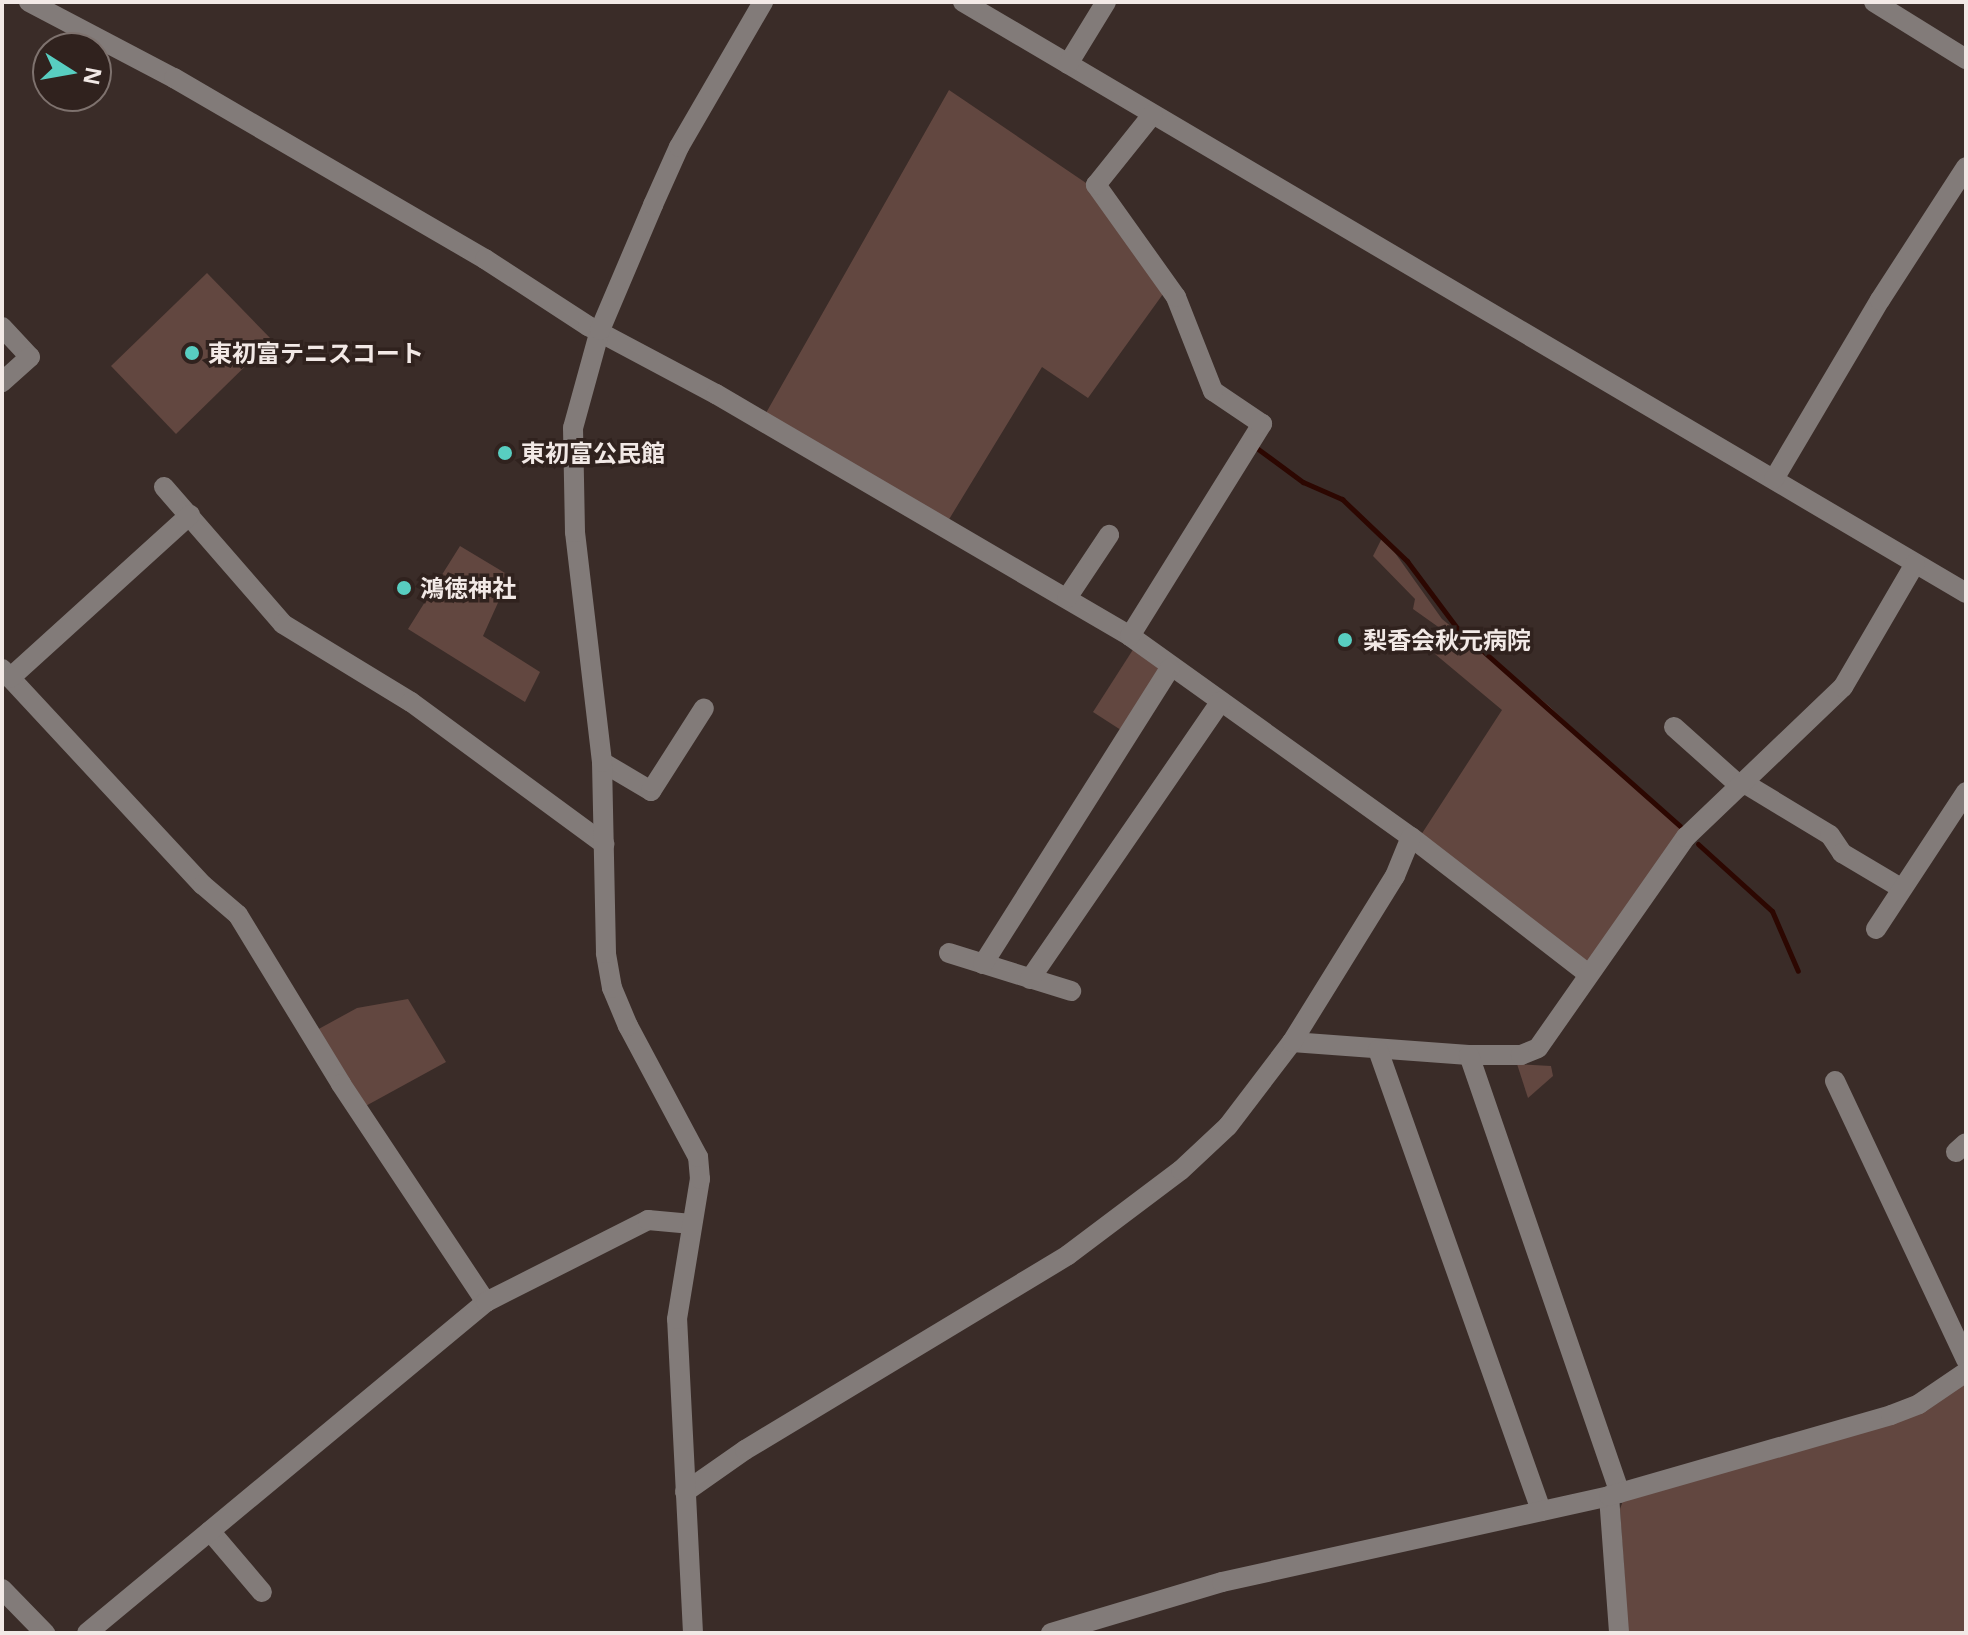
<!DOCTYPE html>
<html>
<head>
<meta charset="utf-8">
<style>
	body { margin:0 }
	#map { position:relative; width:1968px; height:1635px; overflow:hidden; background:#3a2c28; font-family:"Open Sans","Noto Sans JP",sans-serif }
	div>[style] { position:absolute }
	.green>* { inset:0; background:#624740 }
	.stream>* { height:5px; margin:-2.5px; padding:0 2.5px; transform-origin:2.5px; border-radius:2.5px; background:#2c0701 }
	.minor>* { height:20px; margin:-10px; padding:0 10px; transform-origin:10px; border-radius:10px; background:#827b79 }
	.dots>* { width:22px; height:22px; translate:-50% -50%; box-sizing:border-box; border:4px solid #30221e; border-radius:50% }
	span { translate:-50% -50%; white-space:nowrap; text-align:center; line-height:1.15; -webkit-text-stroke:7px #30221e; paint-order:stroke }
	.poi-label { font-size:24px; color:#f2e9e6; font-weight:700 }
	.left { translate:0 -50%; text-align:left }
	.frame { position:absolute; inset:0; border:4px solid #f2e9e6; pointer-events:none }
	.north { position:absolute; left:32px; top:32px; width:80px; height:80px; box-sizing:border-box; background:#30221e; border:2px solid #7e726e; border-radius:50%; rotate:101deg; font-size:22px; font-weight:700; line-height:32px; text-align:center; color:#f2e9e6 }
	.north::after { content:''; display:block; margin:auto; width:28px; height:36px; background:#58cec1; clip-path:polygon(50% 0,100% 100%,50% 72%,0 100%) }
</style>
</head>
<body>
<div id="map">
	<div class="green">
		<div style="clip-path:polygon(949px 90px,1086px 183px,1163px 294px,1088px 398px,1042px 367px,948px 521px,766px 413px)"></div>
		<div style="clip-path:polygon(207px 273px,272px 340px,176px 434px,111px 366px)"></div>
		<div style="clip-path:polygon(1383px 536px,1442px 619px,1548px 705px,1682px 830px,1586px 964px,1419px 838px,1502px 710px,1435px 654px,1444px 631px,1413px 609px,1415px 599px,1373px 556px)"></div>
		<div style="clip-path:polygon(460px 546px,510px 576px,483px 636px,540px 672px,525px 702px,408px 629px)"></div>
		<div style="clip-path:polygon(1134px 648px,1158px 664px,1160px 676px,1124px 732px,1093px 712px)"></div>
		<div style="clip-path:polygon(408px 999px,446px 1062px,362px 1108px,315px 1031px,357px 1008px)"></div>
		<div style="clip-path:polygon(1517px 1064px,1551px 1066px,1553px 1076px,1528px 1098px)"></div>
		<div style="clip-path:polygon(1966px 1373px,1966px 1633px,1628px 1633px,1620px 1509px,1624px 1498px,1833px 1431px)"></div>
	</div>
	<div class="stream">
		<div style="left:1258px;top:449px;width:56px;rotate:36.3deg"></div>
		<div style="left:1303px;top:482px;width:43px;rotate:23.6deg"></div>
		<div style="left:1342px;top:499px;width:90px;rotate:43.6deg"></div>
		<div style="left:1407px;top:561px;width:84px;rotate:53.3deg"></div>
		<div style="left:1457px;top:628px;width:298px;rotate:41.6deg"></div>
		<div style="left:1698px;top:844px;width:100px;rotate:42.2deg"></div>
		<div style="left:1772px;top:911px;width:65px;rotate:66.6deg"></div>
	</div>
	<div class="minor">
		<div style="left:29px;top:2px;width:164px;rotate:27.7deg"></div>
		<div style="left:174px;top:78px;width:360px;rotate:30.2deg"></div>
		<div style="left:485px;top:259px;width:123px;rotate:33deg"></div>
		<div style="left:588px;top:326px;width:145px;rotate:28deg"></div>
		<div style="left:716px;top:394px;width:480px;rotate:30.3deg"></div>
		<div style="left:1130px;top:636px;width:345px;rotate:35.6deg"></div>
		<div style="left:1411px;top:837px;width:224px;rotate:37.7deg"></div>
		<div style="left:963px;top:2px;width:1164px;rotate:30.51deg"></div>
		<div style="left:1874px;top:2px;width:108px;rotate:31.8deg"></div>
		<div style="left:1068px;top:64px;width:73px;rotate:-58.5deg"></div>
		<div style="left:2px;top:327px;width:41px;rotate:47deg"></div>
		<div style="left:30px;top:357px;width:38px;rotate:138deg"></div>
		<div style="left:1774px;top:479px;width:208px;rotate:-59.4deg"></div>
		<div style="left:1880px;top:300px;width:158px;rotate:-57.1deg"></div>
		<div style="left:164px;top:487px;width:181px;rotate:49deg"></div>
		<div style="left:283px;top:624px;width:150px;rotate:31.4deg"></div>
		<div style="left:411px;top:702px;width:240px;rotate:36.3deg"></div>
		<div style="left:1067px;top:598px;width:76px;rotate:-56.3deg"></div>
		<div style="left:1130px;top:636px;width:250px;rotate:-58.1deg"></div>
		<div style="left:1262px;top:424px;width:59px;rotate:-146deg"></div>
		<div style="left:1213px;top:391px;width:101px;rotate:-111.5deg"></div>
		<div style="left:1176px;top:297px;width:138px;rotate:-125.5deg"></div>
		<div style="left:1096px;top:185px;width:90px;rotate:-51.3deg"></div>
		<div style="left:2px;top:669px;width:295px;rotate:47.1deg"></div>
		<div style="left:203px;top:885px;width:46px;rotate:40.6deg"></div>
		<div style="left:238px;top:915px;width:198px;rotate:58.6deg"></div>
		<div style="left:341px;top:1084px;width:262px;rotate:56.4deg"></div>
		<div style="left:10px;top:678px;width:243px;rotate:-42.2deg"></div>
		<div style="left:1674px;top:727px;width:89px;rotate:41.8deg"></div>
		<div style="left:602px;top:762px;width:57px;rotate:30.6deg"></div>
		<div style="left:651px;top:791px;width:98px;rotate:-57.4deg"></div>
		<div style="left:1744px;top:783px;width:100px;rotate:31.2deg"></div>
		<div style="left:1830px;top:835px;width:22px;rotate:56deg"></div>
		<div style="left:1842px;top:853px;width:69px;rotate:30.7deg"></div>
		<div style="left:1876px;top:929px;width:164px;rotate:-56.7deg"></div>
		<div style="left:949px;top:953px;width:128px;rotate:17.3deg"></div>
		<div style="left:983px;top:964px;width:350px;rotate:-57.7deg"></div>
		<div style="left:1030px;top:979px;width:337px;rotate:-55.5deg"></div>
		<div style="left:1292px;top:1042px;width:177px;rotate:4.2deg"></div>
		<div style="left:1469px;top:1055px;width:52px"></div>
		<div style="left:1521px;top:1055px;width:18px;rotate:-22deg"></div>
		<div style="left:1538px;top:1048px;width:258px;rotate:-55deg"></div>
		<div style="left:1686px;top:837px;width:217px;rotate:-43.7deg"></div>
		<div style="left:1843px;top:687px;width:143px;rotate:-59.7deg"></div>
		<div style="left:1378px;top:1050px;width:489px;rotate:70.5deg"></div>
		<div style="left:1469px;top:1055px;width:463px;rotate:71deg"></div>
		<div style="left:1835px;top:1081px;width:308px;rotate:64.8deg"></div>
		<div style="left:1956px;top:1152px;width:13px;rotate:-42deg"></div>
		<div style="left:685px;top:1492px;width:73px;rotate:-35deg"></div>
		<div style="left:745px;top:1450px;width:377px;rotate:-31.1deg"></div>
		<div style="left:1068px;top:1255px;width:141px;rotate:-37deg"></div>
		<div style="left:1181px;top:1170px;width:64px;rotate:-43.1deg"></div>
		<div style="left:1228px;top:1126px;width:106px;rotate:-52.7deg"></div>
		<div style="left:1292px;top:1042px;width:195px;rotate:-58.2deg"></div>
		<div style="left:1395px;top:876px;width:42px;rotate:-67.7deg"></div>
		<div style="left:1609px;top:1496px;width:137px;rotate:85.8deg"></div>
		<div style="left:210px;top:1531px;width:80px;rotate:49.6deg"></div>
		<div style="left:2px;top:1589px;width:62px;rotate:45.7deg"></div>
		<div style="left:87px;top:1633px;width:518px;rotate:-39.68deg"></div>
		<div style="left:486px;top:1302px;width:182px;rotate:-26.8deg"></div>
		<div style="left:648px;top:1220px;width:44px;rotate:5.2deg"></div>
		<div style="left:693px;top:1633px;width:314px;rotate:-92.9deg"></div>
		<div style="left:677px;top:1319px;width:142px;rotate:-80.7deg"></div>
		<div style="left:700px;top:1179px;width:22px;rotate:-95deg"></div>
		<div style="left:698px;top:1157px;width:149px;rotate:-118.1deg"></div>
		<div style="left:628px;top:1026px;width:41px;rotate:-112.8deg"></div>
		<div style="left:612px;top:988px;width:36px;rotate:-100deg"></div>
		<div style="left:606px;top:953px;width:191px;rotate:-91.2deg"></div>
		<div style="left:602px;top:762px;width:232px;rotate:-96.7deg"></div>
		<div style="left:575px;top:532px;width:104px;rotate:-91.1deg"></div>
		<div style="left:573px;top:428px;width:102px;rotate:-74.6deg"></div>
		<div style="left:600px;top:330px;width:136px;rotate:-67deg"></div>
		<div style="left:653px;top:205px;width:64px;rotate:-65.9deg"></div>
		<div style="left:679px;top:147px;width:168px;rotate:-59.9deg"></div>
		<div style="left:1051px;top:1633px;width:178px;rotate:-16.6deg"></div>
		<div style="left:1222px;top:1582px;width:396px;rotate:-12.5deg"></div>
		<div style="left:1609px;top:1496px;width:293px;rotate:-16deg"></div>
		<div style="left:1891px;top:1415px;width:30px;rotate:-21deg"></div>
		<div style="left:1919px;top:1404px;width:57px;rotate:-34.2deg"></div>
	</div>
	<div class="dots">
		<div style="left:192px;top:353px;background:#58cec1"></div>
		<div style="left:505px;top:453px;background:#58cec1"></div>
		<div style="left:404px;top:588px;background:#58cec1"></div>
		<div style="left:1345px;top:640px;background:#58cec1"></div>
	</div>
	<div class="poi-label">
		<span class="left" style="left:208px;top:353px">東初富テニスコート</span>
		<span class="left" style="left:521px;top:453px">東初富公民館</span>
		<span class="left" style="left:420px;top:588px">鴻徳神社</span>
		<span class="left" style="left:1363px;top:640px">梨香会秋元病院</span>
	</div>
	<div class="frame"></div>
	<div class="north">N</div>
</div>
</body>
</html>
